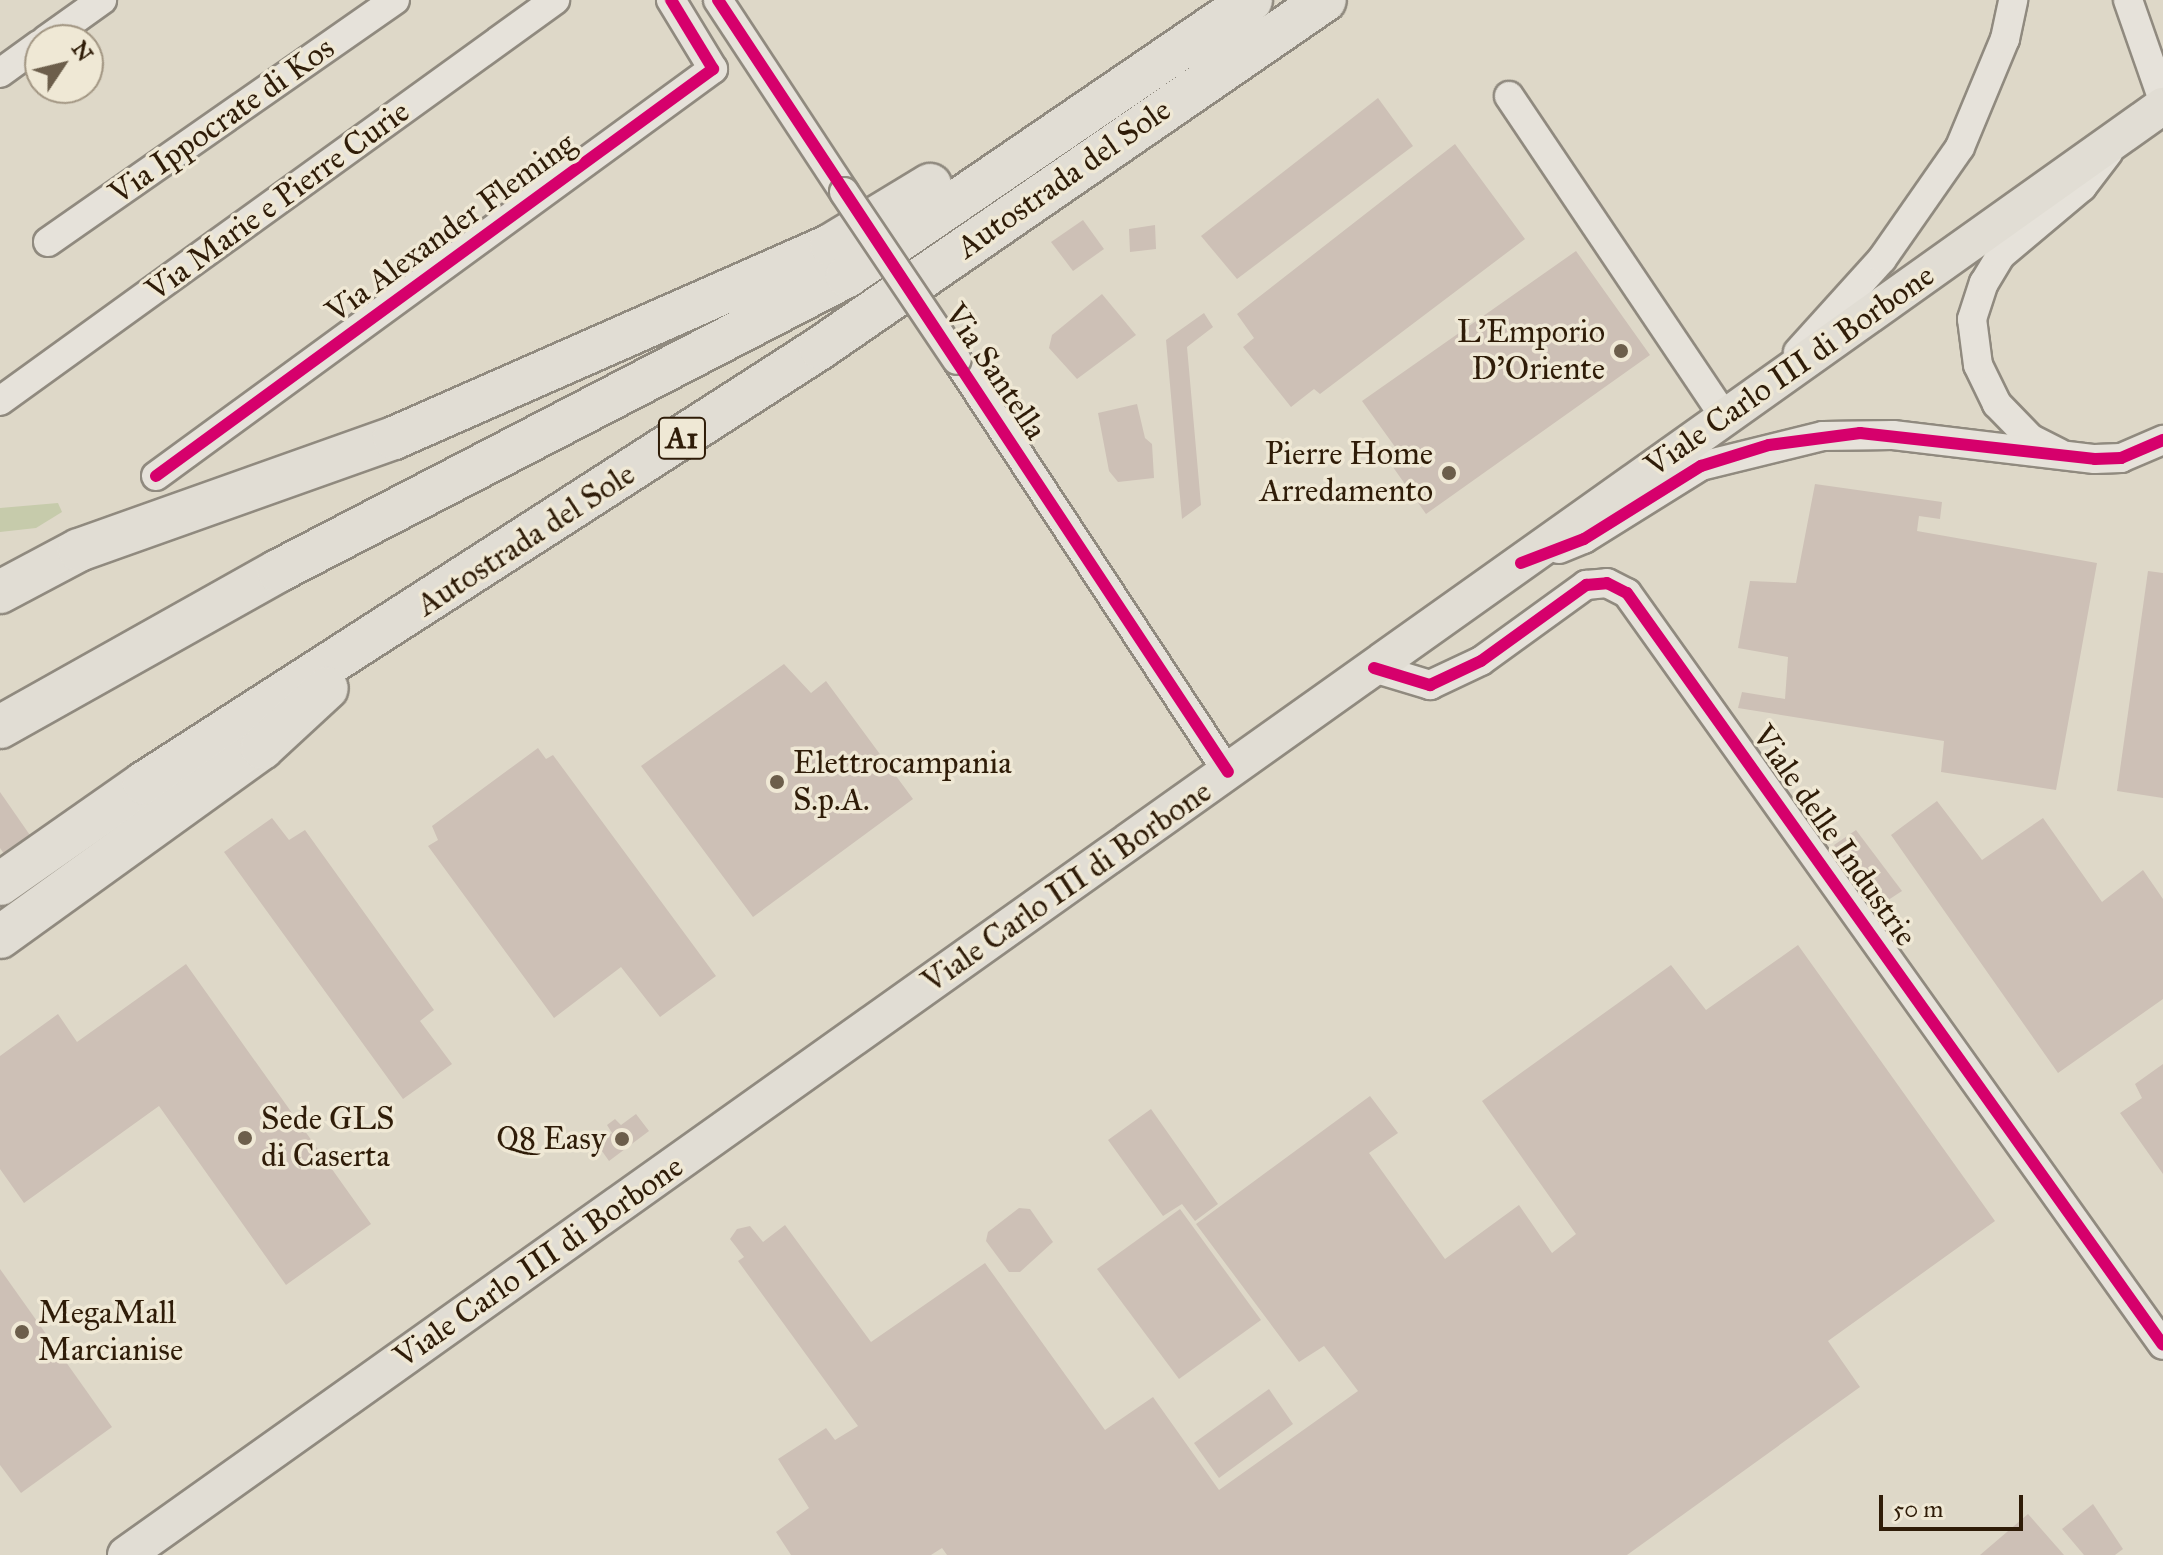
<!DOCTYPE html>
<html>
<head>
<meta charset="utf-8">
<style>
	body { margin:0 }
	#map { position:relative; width:2163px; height:1555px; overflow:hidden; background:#ded8c8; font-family:"IM FELL Great Primer",serif }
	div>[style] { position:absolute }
	.green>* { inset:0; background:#c6cbab }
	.building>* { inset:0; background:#cdc0b6 }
	.roads { filter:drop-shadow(2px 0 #908a7f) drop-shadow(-2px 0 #908a7f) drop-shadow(0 2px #908a7f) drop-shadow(0 -2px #908a7f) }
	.minor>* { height:28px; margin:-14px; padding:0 14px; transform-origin:14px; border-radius:14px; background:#e6e2da }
	.major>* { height:36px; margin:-18px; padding:0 18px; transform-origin:18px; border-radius:18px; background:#e1ddd4 }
	.highway>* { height:42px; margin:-21px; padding:0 21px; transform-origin:21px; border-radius:21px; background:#e1ddd4 }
	.bridges { filter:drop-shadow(2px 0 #908a7f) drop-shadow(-2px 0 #908a7f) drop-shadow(0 2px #908a7f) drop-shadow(0 -2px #908a7f) }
	.minor-bridge>* { height:28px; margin:-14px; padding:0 14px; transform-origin:14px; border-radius:14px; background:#e6e2da }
	.cycleway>* { height:12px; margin:-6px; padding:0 6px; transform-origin:6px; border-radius:6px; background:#d6006c }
	.dots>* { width:22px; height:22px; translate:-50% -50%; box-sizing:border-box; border:4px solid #efe8d5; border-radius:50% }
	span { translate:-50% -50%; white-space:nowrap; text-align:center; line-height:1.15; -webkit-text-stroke:7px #efe8d5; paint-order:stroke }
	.shield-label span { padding:2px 6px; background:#efe8d5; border:2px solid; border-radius:6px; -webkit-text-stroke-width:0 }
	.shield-label { font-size:30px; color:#2f1c08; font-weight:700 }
	.street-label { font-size:32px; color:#2f1c08 }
	.poi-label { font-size:32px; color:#2f1c08 }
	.right { translate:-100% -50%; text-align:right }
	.left { translate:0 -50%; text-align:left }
	.north { position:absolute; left:24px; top:24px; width:80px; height:80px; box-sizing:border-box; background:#efe8d5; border:2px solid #a29683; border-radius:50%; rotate:55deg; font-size:22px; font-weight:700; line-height:32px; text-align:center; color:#2f1c08 }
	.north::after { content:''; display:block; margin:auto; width:28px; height:36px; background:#6c5e4b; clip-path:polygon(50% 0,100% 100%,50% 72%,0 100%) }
	.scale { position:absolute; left:1879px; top:1495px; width:144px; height:36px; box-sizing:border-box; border:4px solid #2f1c08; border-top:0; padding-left:10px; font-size:24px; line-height:28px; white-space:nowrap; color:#2f1c08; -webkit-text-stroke:6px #efe8d5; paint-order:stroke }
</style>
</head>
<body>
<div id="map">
	<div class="green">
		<div style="clip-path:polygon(58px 503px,62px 512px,36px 528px,0 532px,0 508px)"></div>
	</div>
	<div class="building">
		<div style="clip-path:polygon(1378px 98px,1413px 146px,1237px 279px,1201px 236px)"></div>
		<div style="clip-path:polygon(1455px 144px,1525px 239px,1320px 394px,1314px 389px,1291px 407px,1243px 347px,1254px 338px,1237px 314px)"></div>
		<div style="clip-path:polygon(1083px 220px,1104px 249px,1073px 271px,1051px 242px)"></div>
		<div style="clip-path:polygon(1155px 225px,1156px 249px,1130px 252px,1129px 229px)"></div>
		<div style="clip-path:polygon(1576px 251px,1650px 355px,1426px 514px,1388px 460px,1398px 451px,1362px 401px)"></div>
		<div style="clip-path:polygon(1102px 294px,1136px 335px,1077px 379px,1049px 348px,1052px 335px)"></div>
		<div style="clip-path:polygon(1204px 313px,1213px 327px,1187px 347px,1201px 505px,1182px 519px,1166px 340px)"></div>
		<div style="clip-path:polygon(1137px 404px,1145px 438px,1152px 444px,1154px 478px,1118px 482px,1109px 471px,1098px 413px)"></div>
		<div style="clip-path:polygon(1815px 484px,1942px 502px,1940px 519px,1919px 516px,1917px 531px,2097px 563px,2056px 790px,1941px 772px,1944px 741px,1738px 708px,1742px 692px,1785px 699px,1788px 657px,1738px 648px,1750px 581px,1796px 583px)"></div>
		<div style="clip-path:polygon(2148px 571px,2163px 573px,2163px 798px,2117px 791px)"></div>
		<div style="clip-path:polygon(784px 664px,811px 693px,826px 681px,913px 799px,753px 917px,641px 766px)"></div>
		<div style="clip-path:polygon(538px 748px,546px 759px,553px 755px,716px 976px,660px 1017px,621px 967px,554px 1018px,428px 846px,438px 840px,432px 826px)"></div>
		<div style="clip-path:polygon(0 792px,75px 900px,49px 919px,0 848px)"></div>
		<div style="clip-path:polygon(1937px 801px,1982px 860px,2043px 818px,2102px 902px,2143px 870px,2163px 899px,2163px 999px,2058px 1073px,1891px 835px)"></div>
		<div style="clip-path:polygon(272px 818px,289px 840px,305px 830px,434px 1010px,420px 1021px,452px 1064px,403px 1099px,224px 852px)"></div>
		<div style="clip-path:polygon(1856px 830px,1902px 891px,1879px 906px,1834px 845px)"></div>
		<div style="clip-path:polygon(1798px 945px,1995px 1221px,1828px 1341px,1860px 1387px,1627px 1555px,947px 1555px,942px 1548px,931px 1555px,791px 1555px,776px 1532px,809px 1508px,778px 1459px,826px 1428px,835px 1440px,858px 1426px,738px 1261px,744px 1257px,730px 1239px,737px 1229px,750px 1226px,763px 1242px,785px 1225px,871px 1342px,985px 1263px,1105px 1430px,1153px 1397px,1219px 1490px,1358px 1391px,1324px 1346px,1299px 1362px,1196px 1224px,1370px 1096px,1398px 1133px,1369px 1153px,1445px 1259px,1519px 1205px,1552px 1253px,1576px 1234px,1482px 1101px,1671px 965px,1706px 1010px)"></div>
		<div style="clip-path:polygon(186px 964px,371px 1224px,286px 1285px,159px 1106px,24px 1203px,0 1169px,0 1056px,58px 1014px,77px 1042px)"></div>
		<div style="clip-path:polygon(2163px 1064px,2163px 1174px,2120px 1113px,2142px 1098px,2135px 1084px)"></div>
		<div style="clip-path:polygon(1151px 1109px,1218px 1204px,1195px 1221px,1182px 1204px,1163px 1216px,1108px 1140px)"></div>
		<div style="clip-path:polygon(636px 1114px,649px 1131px,609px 1161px,597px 1144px,612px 1133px,607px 1125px,615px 1119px,621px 1125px)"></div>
		<div style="clip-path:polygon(1019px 1208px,1030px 1209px,1053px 1242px,1020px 1272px,1009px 1272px,986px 1241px,988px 1232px)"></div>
		<div style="clip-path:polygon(1180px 1209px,1261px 1320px,1179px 1379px,1097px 1269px)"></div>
		<div style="clip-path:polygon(0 1269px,112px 1427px,21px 1493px,0 1465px)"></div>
		<div style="clip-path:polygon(1269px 1389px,1293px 1424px,1219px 1478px,1194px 1443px)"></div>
		<div style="clip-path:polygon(2093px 1504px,2123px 1549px,2115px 1555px,2084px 1555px,2062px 1529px)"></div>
		<div style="clip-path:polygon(2028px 1514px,2064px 1555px,1980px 1555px)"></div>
	</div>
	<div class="roads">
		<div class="minor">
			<div style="left:718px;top:0;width:230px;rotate:56.7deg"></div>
			<div style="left:2128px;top:0;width:106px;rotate:70.7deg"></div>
			<div style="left:46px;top:40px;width:69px;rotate:-35.5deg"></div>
			<div style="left:0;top:73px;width:49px;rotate:-35.9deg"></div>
			<div style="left:1509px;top:96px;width:387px;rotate:56.1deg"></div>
			<div style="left:48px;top:242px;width:423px;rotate:-34.9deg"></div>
			<div style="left:1798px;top:352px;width:125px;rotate:-47.9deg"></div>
			<div style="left:1882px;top:259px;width:136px;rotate:-55.1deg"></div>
			<div style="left:1960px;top:147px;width:117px;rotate:-67.4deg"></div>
			<div style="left:2005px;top:39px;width:40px;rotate:-78deg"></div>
			<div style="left:957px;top:360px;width:493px;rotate:56.7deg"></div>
			<div style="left:0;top:401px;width:685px;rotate:-35.85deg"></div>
			<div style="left:2059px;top:453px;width:31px;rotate:-153deg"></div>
			<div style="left:2031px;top:439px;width:49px;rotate:-134.2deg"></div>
			<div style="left:1997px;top:404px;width:43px;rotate:-116deg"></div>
			<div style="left:1978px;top:365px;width:46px;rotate:-97.4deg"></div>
			<div style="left:1972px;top:319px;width:38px;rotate:-72deg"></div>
			<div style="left:1984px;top:283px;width:33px;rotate:-59deg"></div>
			<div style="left:2001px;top:255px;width:106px;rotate:-40deg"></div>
			<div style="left:2082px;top:187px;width:43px;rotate:-52.6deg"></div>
			<div style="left:156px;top:476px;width:690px;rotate:-36.16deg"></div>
			<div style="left:713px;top:69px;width:81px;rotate:-121.3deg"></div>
			<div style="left:1559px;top:549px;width:27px;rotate:-22deg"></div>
			<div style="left:1584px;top:539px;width:138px;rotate:-32deg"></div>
			<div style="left:1701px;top:466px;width:126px;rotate:-13.8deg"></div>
			<div style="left:1823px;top:436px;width:70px;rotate:-0.8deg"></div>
			<div style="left:1893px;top:435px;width:203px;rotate:6.8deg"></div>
			<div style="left:2095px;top:459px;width:26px;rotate:-2deg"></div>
			<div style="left:2121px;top:458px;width:46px;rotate:-23.2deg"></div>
			<div style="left:1374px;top:668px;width:59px;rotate:16.9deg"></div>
			<div style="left:1430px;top:685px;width:56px;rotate:-25.2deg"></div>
			<div style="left:1481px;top:661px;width:130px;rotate:-35.9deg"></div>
			<div style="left:1586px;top:585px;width:21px;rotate:-5deg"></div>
			<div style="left:1607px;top:583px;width:22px;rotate:27deg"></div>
			<div style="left:1627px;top:593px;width:923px;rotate:54.52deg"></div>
		</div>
		<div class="major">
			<div style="left:126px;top:1555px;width:2500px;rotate:-35.43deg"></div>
		</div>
		<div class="highway">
			<div style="left:0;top:592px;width:89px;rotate:-28deg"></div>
			<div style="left:79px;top:550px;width:334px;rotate:-19.6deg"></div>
			<div style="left:394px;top:438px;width:478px;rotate:-23.8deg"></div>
			<div style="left:831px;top:245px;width:116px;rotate:-31.2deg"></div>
			<div style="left:0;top:727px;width:319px;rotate:-29.3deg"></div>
			<div style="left:278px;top:571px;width:641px;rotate:-27.4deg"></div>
			<div style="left:847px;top:276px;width:489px;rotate:-34.3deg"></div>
			<div style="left:0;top:884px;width:176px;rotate:-35deg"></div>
			<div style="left:144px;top:783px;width:804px;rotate:-32.76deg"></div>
			<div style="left:820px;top:348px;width:613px;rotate:-34.57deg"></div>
			<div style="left:0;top:937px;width:323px;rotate:-35.8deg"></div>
			<div style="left:262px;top:748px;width:88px;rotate:-42.7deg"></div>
		</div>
	</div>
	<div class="bridges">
		<div class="minor-bridge">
			<div style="left:844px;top:192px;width:202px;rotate:56.1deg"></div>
		</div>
	</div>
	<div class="cycleway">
		<div style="left:718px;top:0;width:925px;rotate:56.55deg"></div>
		<div style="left:156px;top:476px;width:690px;rotate:-36.16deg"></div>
		<div style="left:713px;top:69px;width:81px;rotate:-121.3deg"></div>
		<div style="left:1521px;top:563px;width:67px;rotate:-20.9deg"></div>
		<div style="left:1584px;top:539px;width:138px;rotate:-32deg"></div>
		<div style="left:1701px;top:466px;width:71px;rotate:-17.2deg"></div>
		<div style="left:1769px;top:445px;width:92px;rotate:-7.5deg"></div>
		<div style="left:1860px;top:433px;width:236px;rotate:6.3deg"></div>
		<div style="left:2095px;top:459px;width:26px;rotate:-2deg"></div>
		<div style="left:2121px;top:458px;width:46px;rotate:-23.2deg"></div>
		<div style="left:1374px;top:668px;width:59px;rotate:16.9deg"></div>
		<div style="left:1430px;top:685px;width:56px;rotate:-25.2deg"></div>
		<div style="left:1481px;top:661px;width:130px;rotate:-35.9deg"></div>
		<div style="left:1586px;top:585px;width:21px;rotate:-5deg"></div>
		<div style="left:1607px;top:583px;width:22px;rotate:27deg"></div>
		<div style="left:1627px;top:593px;width:923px;rotate:54.52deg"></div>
	</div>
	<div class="dots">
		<div style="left:1621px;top:351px;background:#6c5e4b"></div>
		<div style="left:1449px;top:473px;background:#6c5e4b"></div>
		<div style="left:777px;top:782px;background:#6c5e4b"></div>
		<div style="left:245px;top:1138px;background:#6c5e4b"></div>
		<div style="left:622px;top:1139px;background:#6c5e4b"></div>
		<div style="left:22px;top:1332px;background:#6c5e4b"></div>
	</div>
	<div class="shield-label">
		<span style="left:682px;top:438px">A1</span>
	</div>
	<div class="street-label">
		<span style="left:222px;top:121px;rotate:-35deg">Via Ippocrate di Kos</span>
		<span style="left:1064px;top:179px;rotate:-35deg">Autostrada del Sole</span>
		<span style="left:278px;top:201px;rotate:-36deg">Via Marie e Pierre Curie</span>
		<span style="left:451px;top:228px;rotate:-36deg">Via Alexander Fleming</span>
		<span style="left:1790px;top:371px;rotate:-35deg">Viale Carlo III di Borbone</span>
		<span style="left:995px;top:372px;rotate:56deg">Via Santella</span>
		<span style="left:526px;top:540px;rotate:-33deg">Autostrada del Sole</span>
		<span style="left:1834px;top:836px;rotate:55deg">Viale delle Industrie</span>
		<span style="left:1067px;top:887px;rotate:-35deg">Viale Carlo III di Borbone</span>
		<span style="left:539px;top:1262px;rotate:-35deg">Viale Carlo III di Borbone</span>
	</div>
	<div class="poi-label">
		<span class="right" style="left:1605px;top:351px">L'Emporio<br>D'Oriente</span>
		<span class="right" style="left:1433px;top:473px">Pierre Home<br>Arredamento</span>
		<span class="left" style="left:793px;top:782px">Elettrocampania<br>S.p.A.</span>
		<span class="left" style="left:261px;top:1138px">Sede GLS<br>di Caserta</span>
		<span class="right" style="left:606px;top:1139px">Q8 Easy</span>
		<span class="left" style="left:38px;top:1332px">MegaMall<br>Marcianise</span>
	</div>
	<div class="north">N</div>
	<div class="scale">50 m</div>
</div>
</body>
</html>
